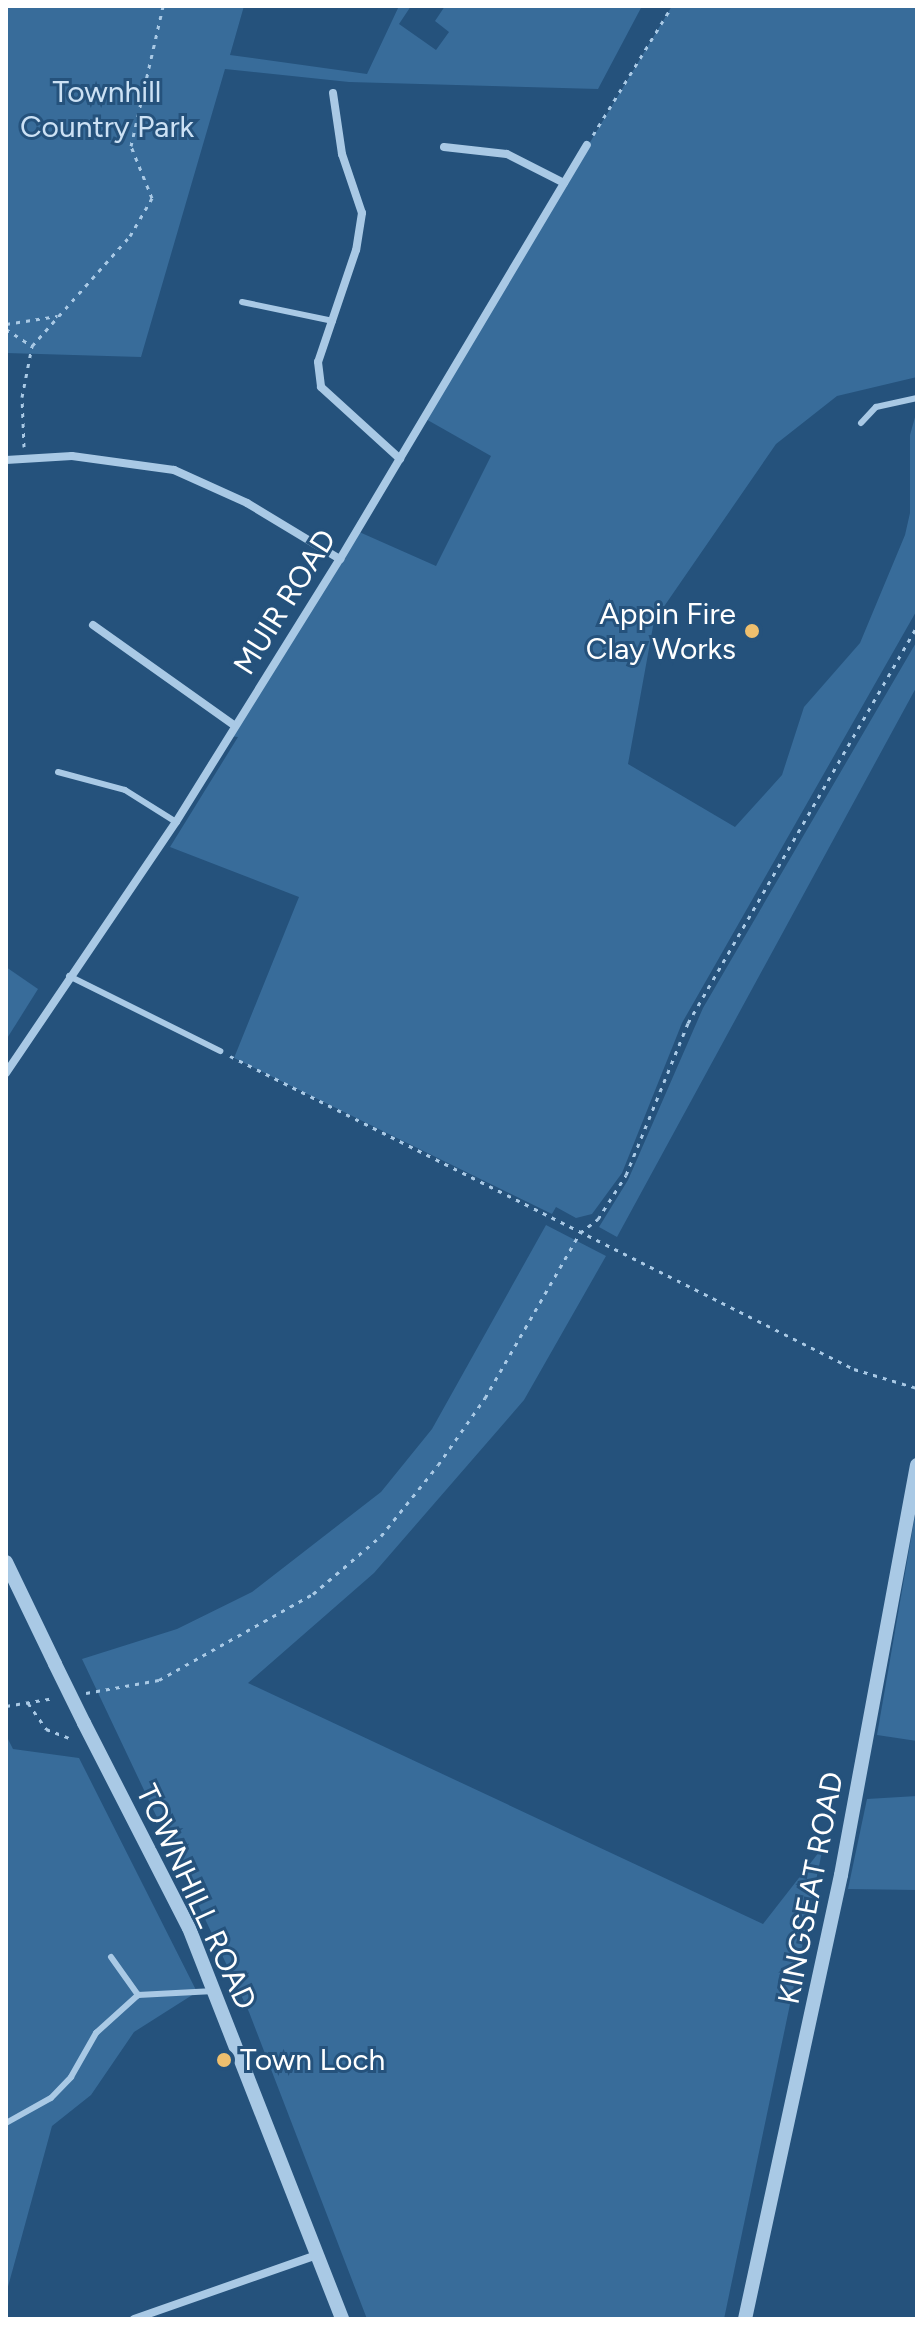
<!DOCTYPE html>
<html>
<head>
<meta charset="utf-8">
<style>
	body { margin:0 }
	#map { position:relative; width:923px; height:2325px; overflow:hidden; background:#25527c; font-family:Figtree,sans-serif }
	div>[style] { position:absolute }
	.green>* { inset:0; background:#386c9a }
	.path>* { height:3px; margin-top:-1.5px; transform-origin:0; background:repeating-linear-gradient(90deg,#a9c9e5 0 4px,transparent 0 10px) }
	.service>* { height:6px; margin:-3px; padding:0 3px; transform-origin:3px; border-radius:3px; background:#a9c9e5 }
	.minor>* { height:8px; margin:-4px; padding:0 4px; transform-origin:4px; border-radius:4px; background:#a9c9e5 }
	.tertiary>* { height:14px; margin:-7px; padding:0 7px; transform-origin:7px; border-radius:7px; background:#a9c9e5 }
	.tertiary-bridge>* { height:14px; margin:-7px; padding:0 7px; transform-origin:7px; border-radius:7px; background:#a9c9e5 }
	.dots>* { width:22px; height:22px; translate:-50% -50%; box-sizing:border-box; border:4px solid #25527c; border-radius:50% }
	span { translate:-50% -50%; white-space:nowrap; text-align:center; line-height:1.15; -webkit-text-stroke:6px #25527c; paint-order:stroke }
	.park-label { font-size:30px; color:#cce1f4 }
	.street-label { font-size:30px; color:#fff }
	.poi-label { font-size:30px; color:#fff }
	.right { translate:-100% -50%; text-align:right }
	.left { translate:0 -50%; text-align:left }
	.frame { position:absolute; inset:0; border:8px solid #fff; pointer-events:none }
</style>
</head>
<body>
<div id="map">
	<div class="green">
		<div style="clip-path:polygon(6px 6px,244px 6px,230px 55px,367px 74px,399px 6px,411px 6px,399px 24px,436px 50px,449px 32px,435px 21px,445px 6px,642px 6px,598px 89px,349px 82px,225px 69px,141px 357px,6px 353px)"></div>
		<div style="clip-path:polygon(672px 6px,917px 6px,917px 377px,837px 396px,776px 444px,654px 621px,628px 764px,735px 827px,782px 775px,804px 707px,860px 643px,905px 535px,910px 513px,910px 435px,917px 410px,917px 610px,682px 1023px,622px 1173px,592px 1214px,576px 1218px,556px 1207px,552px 1214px,234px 1058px,299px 897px,170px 847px,238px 737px,229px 736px,357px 531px,436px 566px,491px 456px,424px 418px)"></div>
		<div style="clip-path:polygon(917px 641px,917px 686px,617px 1237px,599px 1227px,628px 1180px,703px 1008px)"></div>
		<div style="clip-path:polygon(6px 967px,38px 989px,6px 1040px)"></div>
		<div style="clip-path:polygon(546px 1225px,606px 1256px,524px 1400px,374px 1573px,248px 1683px,763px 1924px,823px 1847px,724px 2319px,367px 2319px,249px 2012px,82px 1659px,177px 1629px,252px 1592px,381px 1492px,432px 1429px)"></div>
		<div style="clip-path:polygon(917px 1504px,917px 1741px,877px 1735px)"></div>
		<div style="clip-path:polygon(6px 1735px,13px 1749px,79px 1758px,197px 1992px,134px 2032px,91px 2095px,52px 2126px,6px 2294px)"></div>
		<div style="clip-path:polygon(917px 1796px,917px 1890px,848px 1889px,867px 1799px)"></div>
	</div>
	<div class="path">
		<div style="left:593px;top:135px;width:151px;rotate:-58.5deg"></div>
		<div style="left:6px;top:324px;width:52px;rotate:-8.9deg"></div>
		<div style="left:6px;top:329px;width:31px;rotate:33deg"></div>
		<div style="left:24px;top:447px;width:50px;rotate:-92.3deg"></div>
		<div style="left:22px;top:397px;width:52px;rotate:-78.9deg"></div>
		<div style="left:32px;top:346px;width:147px;rotate:-48.3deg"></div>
		<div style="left:130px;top:236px;width:44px;rotate:-59.9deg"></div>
		<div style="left:152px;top:198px;width:56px;rotate:-112deg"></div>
		<div style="left:131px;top:146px;width:144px;rotate:-77.1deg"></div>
		<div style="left:230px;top:1056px;width:698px;rotate:26.64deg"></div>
		<div style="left:854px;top:1369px;width:66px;rotate:16.8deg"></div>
		<div style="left:86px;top:1693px;width:74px;rotate:-10.1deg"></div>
		<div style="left:159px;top:1680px;width:176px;rotate:-29.2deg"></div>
		<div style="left:313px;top:1594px;width:89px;rotate:-40.5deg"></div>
		<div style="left:381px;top:1536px;width:91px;rotate:-51.2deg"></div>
		<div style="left:438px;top:1465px;width:82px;rotate:-55deg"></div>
		<div style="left:485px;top:1398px;width:190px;rotate:-60.1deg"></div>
		<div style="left:580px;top:1233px;width:23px;rotate:-38deg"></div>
		<div style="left:598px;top:1219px;width:52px;rotate:-57.5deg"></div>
		<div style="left:626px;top:1175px;width:164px;rotate:-67.8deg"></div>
		<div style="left:688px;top:1023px;width:457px;rotate:-60deg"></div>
		<div style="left:28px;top:1703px;width:32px;rotate:55deg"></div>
		<div style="left:46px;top:1729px;width:28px;rotate:21deg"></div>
		<div style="left:6px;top:1706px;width:49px;rotate:-9.5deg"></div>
	</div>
	<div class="service">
		<div style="left:242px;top:302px;width:93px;rotate:11.8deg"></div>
		<div style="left:861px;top:423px;width:22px;rotate:-47deg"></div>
		<div style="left:876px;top:407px;width:42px;rotate:-12.4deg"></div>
		<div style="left:58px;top:772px;width:69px;rotate:15deg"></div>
		<div style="left:125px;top:790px;width:60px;rotate:32.1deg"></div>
		<div style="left:69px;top:976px;width:169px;rotate:26.4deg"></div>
		<div style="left:111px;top:1957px;width:47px;rotate:54.6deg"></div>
		<div style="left:6px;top:2123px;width:51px;rotate:-29.1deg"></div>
		<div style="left:51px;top:2098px;width:29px;rotate:-46deg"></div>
		<div style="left:71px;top:2077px;width:51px;rotate:-60.4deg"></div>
		<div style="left:96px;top:2033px;width:57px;rotate:-42.1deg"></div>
		<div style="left:138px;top:1995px;width:76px;rotate:-3deg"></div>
	</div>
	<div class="minor">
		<div style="left:333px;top:93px;width:62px;rotate:81.6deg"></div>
		<div style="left:342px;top:154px;width:62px;rotate:71.3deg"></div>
		<div style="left:362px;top:213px;width:37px;rotate:99deg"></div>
		<div style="left:356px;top:250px;width:118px;rotate:108.7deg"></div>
		<div style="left:318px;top:362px;width:25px;rotate:83deg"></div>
		<div style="left:321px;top:387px;width:107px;rotate:42.3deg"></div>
		<div style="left:444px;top:147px;width:63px;rotate:6.3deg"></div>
		<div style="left:507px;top:154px;width:64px;rotate:27deg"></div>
		<div style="left:6px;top:460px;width:66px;rotate:-3.5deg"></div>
		<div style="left:72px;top:456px;width:103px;rotate:7.8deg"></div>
		<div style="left:174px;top:470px;width:80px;rotate:24.3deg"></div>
		<div style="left:247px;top:503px;width:109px;rotate:31.1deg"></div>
		<div style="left:93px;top:625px;width:174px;rotate:35.4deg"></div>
		<div style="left:6px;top:1073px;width:303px;rotate:-55.9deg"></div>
		<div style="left:176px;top:822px;width:310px;rotate:-58.1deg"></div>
		<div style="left:340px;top:559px;width:482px;rotate:-59.2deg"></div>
		<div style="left:134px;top:2319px;width:194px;rotate:-19.3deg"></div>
	</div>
	<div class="tertiary">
		<div style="left:6px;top:1562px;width:113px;rotate:64.3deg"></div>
		<div style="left:84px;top:1723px;width:230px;rotate:62.9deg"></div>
		<div style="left:189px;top:1928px;width:420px;rotate:68.6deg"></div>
		<div style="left:745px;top:2319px;width:454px;rotate:-77.8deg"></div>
		<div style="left:841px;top:1875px;width:417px;rotate:-79.5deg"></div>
	</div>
	<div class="tertiary-bridge">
		<div style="left:55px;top:1664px;width:66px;rotate:63.8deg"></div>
	</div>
	<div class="dots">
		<div style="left:752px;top:631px;background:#eebf6e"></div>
		<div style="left:224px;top:2060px;background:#eebf6e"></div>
	</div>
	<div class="park-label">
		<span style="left:107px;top:109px">Townhill<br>Country Park</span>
	</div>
	<div class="street-label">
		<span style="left:285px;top:602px;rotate:-58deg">MUIR ROAD</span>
		<span style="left:811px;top:1888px;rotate:-79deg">KINGSEAT ROAD</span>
		<span style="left:196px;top:1897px;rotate:65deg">TOWNHILL ROAD</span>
	</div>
	<div class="poi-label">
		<span class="right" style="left:736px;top:631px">Appin Fire<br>Clay Works</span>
		<span class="left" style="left:240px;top:2060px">Town Loch</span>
	</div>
	<div class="frame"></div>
</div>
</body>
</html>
